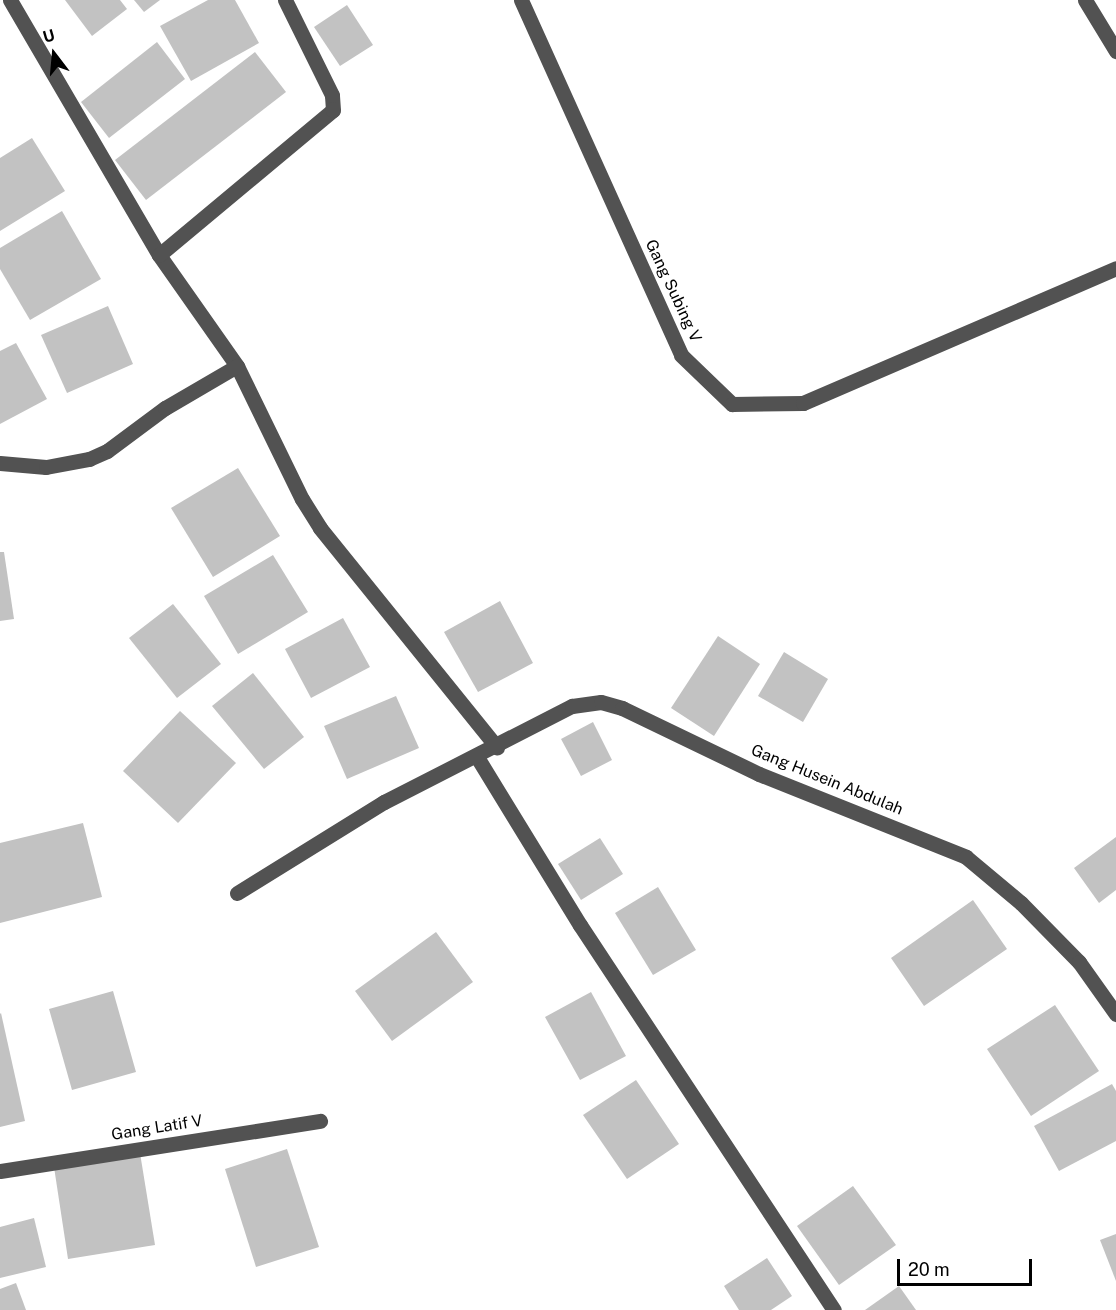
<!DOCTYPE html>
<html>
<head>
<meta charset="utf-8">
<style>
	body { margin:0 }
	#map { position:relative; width:1116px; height:1310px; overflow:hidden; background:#fff; font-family:"Public Sans",sans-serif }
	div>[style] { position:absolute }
	.building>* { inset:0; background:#c2c2c2 }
	.minor>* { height:15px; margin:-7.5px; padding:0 7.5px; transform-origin:7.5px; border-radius:7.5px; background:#525252 }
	span { translate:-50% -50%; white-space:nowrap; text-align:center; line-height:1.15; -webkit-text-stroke:4.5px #fff; paint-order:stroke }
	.street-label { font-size:16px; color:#000 }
	.north { position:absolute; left:24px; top:24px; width:60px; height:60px; -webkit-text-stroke:4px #fff; paint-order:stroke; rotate:344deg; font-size:16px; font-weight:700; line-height:24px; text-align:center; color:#000 }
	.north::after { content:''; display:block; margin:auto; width:21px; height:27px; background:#000; clip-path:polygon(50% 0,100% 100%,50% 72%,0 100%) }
	.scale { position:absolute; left:897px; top:1259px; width:135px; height:27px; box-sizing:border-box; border:3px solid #000; border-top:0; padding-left:8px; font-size:18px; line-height:21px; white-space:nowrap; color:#000; -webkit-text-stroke:4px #fff; paint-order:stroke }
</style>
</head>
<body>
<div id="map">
	<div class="building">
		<div style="clip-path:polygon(65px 0,120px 0,127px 9px,92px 36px)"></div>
		<div style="clip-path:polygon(134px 0,160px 0,144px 12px)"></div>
		<div style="clip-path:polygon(208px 0,235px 0,259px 43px,191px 81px,160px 26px)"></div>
		<div style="clip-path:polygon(347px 5px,373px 45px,340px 66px,314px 27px)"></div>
		<div style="clip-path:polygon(157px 42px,185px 79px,109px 138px,81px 102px)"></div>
		<div style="clip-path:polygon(255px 52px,286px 92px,146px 200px,115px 160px)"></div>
		<div style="clip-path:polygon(32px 138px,65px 191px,0 231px,0 158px)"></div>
		<div style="clip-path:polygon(62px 211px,101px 279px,30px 320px,0 269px,0 248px)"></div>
		<div style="clip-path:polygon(108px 306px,133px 364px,67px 393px,41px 335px)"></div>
		<div style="clip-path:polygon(16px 343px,47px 399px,0 424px,0 351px)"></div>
		<div style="clip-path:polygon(238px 468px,280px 536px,213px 577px,171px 508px)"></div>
		<div style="clip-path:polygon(0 552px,4px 552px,14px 619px,0 621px)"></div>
		<div style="clip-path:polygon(273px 555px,308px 612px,238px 654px,204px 596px)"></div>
		<div style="clip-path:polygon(500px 601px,533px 663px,478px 692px,444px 632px)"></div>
		<div style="clip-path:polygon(173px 604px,221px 664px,177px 698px,129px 638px)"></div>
		<div style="clip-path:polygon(343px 618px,370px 667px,311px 698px,285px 649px)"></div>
		<div style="clip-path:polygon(718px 636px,760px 664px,714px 736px,671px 708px)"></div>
		<div style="clip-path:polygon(784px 652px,828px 679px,803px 722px,758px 696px)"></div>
		<div style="clip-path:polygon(253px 673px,304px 737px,264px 769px,212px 706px)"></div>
		<div style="clip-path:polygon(396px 696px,419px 748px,347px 779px,324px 726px)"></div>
		<div style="clip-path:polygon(180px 711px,236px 763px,178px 823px,123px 771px)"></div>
		<div style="clip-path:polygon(593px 722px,612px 760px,581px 776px,561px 739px)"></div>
		<div style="clip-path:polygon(83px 823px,102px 897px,0 923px,0 843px)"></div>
		<div style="clip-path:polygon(1116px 837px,1116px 890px,1099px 903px,1074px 868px)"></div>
		<div style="clip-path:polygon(600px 838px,623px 874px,581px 900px,558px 864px)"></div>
		<div style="clip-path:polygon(658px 887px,696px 950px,653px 975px,615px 913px)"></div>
		<div style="clip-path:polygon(973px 900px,1007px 949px,924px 1006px,891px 958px)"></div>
		<div style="clip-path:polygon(436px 932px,473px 982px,392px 1041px,355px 991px)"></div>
		<div style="clip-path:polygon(113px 991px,136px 1072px,72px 1090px,49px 1009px)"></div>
		<div style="clip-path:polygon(591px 992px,626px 1056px,580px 1080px,545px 1017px)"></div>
		<div style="clip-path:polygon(1055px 1005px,1099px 1071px,1031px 1116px,987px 1049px)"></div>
		<div style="clip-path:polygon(1px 1013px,25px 1121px,0 1127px,0 1014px)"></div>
		<div style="clip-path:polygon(636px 1080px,679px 1144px,627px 1179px,583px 1115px)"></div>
		<div style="clip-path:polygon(1112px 1084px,1116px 1091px,1116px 1141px,1059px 1171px,1034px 1126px)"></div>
		<div style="clip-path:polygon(287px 1149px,319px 1247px,256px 1267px,225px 1169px)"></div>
		<div style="clip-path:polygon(140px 1153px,155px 1245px,68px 1259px,54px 1167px)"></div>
		<div style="clip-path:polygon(853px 1186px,896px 1245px,839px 1285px,797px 1226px)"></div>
		<div style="clip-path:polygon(34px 1218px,46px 1267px,0 1278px,0 1227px)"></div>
		<div style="clip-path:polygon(1116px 1234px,1116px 1281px,1100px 1240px)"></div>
		<div style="clip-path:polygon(767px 1258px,792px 1296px,771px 1310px,739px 1310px,724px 1286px)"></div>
		<div style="clip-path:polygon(16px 1283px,26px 1310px,0 1310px,0 1289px)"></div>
		<div style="clip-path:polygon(899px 1286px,916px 1310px,865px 1310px)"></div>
	</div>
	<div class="minor">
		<div style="left:10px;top:0;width:295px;rotate:59.7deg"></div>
		<div style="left:159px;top:255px;width:136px;rotate:54.9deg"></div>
		<div style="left:237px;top:366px;width:148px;rotate:64deg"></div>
		<div style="left:302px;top:499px;width:34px;rotate:58deg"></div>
		<div style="left:320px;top:528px;width:282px;rotate:51.1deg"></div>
		<div style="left:521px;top:0;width:389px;rotate:65.7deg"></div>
		<div style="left:681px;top:355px;width:71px;rotate:43.9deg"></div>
		<div style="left:732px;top:404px;width:71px;rotate:-0.8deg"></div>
		<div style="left:803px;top:403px;width:341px;rotate:-23.3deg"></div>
		<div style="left:1085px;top:0;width:60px;rotate:58.7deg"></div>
		<div style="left:159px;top:255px;width:226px;rotate:-39.8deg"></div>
		<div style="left:333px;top:110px;width:15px;rotate:-94deg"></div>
		<div style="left:332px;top:95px;width:106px;rotate:-116.3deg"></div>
		<div style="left:0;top:463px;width:46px;rotate:5deg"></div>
		<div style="left:46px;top:467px;width:44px;rotate:-10.5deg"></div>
		<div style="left:89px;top:459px;width:20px;rotate:-24deg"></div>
		<div style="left:107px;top:451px;width:72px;rotate:-36.6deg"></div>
		<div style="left:165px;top:408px;width:83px;rotate:-30.3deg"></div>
		<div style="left:477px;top:757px;width:197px;rotate:58.5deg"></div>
		<div style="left:580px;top:925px;width:461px;rotate:56.6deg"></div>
		<div style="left:237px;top:893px;width:173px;rotate:-31.8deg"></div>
		<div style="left:384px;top:802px;width:211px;rotate:-27.1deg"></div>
		<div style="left:572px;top:706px;width:29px;rotate:-8deg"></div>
		<div style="left:601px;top:702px;width:22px;rotate:16deg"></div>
		<div style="left:622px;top:708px;width:152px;rotate:25.7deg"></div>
		<div style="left:759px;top:774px;width:223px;rotate:21.8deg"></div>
		<div style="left:966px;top:857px;width:72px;rotate:39.9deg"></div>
		<div style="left:1021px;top:903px;width:83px;rotate:45.5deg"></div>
		<div style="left:1079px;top:962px;width:64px;rotate:54.6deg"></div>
		<div style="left:0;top:1171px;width:324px;rotate:-8.9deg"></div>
	</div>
	<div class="street-label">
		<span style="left:673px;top:291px;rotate:65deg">Gang Subing V</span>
		<span style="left:827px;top:780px;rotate:22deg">Gang Husein Abdulah</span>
		<span style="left:157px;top:1128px;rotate:-9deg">Gang Latif V</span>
	</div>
	<div class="north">U</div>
	<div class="scale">20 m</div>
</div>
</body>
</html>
